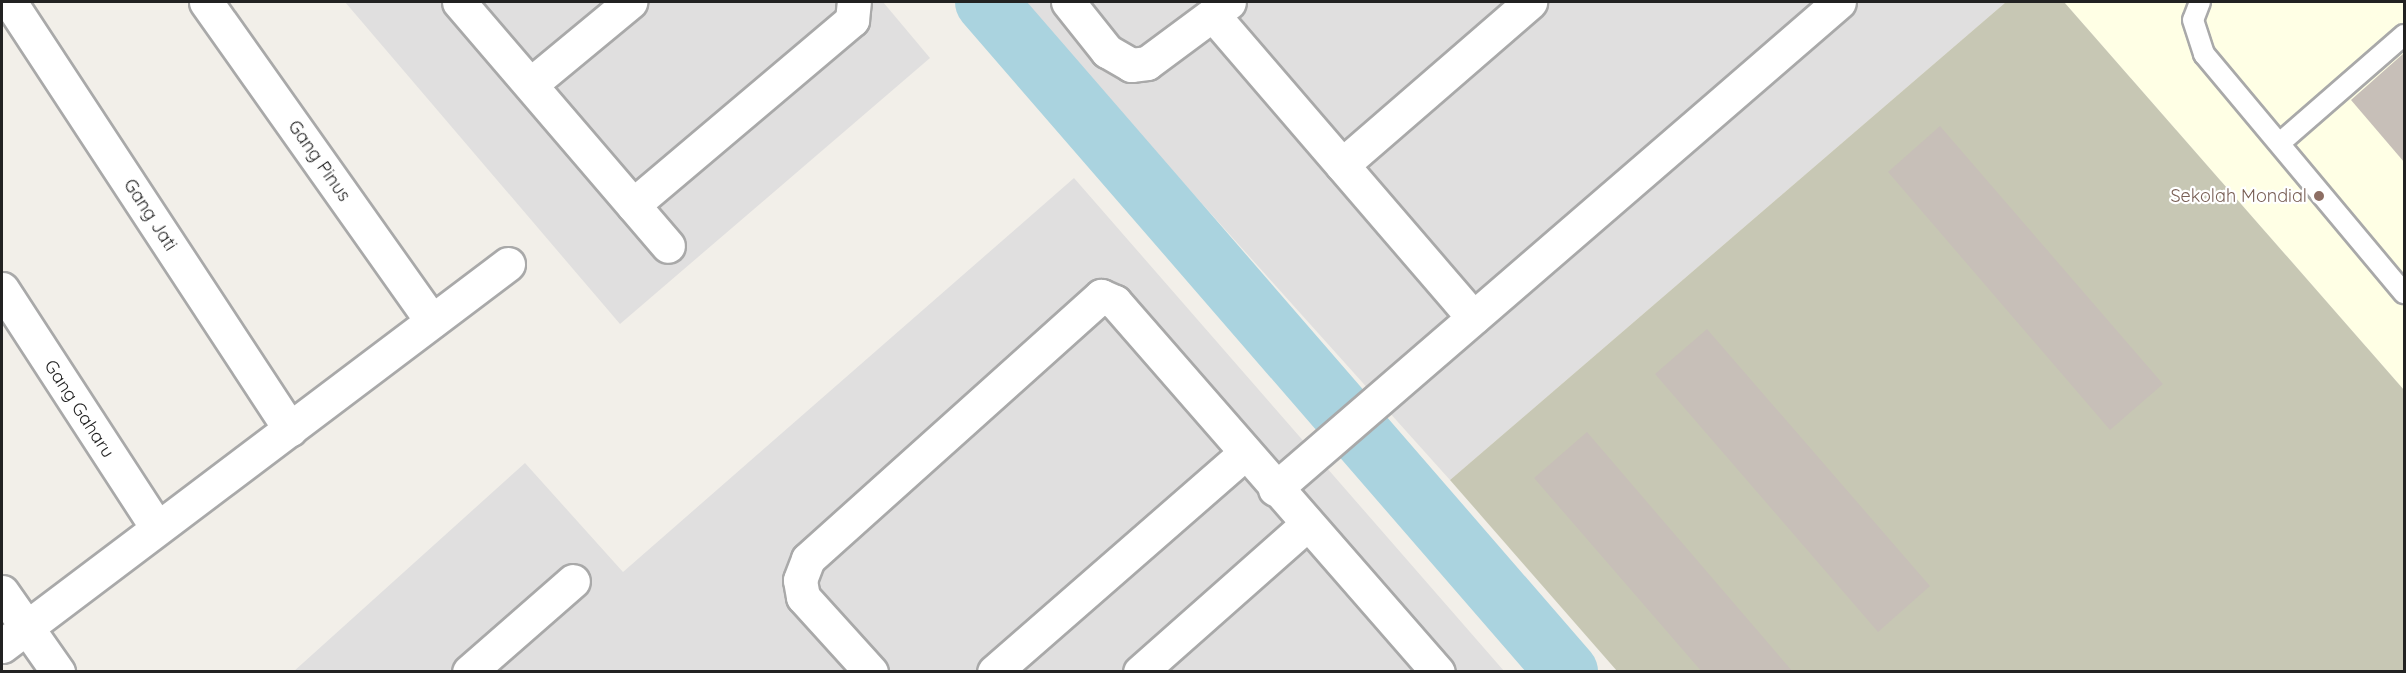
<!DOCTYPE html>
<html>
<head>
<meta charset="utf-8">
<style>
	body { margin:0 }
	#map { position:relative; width:2406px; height:673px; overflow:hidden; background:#f2efe9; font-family:Quicksand,sans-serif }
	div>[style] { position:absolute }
	.residential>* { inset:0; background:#e0dfdf }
	.education>* { inset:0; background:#ffffe5 }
	.construction>* { inset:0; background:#c7c7b4 }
	.river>* { height:62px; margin:-31px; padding:0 31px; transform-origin:31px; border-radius:31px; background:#aad3df }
	.building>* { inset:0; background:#c7bfb8 }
	.roads { filter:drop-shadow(2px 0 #a9a9a9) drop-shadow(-2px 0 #a9a9a9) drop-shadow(0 2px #a9a9a9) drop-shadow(0 -2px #a9a9a9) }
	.service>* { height:20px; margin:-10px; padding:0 10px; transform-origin:10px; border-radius:10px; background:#fff }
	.minor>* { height:33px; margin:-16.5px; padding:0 16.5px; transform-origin:16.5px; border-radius:16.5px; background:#fff }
	.dots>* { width:16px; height:16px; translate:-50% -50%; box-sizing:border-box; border:3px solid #fff; border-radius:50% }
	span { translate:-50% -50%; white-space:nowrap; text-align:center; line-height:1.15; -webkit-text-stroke:4.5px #fff; paint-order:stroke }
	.street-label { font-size:18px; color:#222 }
	.education-label { font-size:18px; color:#785e54 }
	.right { translate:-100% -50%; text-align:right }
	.frame { position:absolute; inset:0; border:3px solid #222; pointer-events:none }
</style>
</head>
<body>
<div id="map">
	<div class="residential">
		<div style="clip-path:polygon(345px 2px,883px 2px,930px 58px,620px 324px)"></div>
		<div style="clip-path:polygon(1021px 2px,2006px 2px,1450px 480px)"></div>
		<div style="clip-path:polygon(1074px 178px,1504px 671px,293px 672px,525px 463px,623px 572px)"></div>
	</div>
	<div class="education">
		<div style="clip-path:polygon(2064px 2px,2404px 2px,2404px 390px)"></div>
	</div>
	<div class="construction">
		<div style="clip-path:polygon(2006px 2px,2064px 2px,2404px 390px,2404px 671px,1617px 671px,1450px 480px)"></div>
	</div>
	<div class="river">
		<div style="left:986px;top:2px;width:887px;rotate:49.07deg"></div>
	</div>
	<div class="building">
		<div style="clip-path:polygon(2404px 53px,2404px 162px,2351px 100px)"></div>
		<div style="clip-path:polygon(1940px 126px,2163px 384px,2110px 430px,1888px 172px)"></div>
		<div style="clip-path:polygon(1707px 329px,1930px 586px,1878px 632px,1655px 374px)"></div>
		<div style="clip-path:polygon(1587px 432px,1793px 672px,1702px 672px,1534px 478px)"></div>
	</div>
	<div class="roads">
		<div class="service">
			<div style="left:2200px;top:2px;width:19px;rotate:111deg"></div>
			<div style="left:2193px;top:20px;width:36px;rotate:72deg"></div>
			<div style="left:2204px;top:54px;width:312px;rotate:50.1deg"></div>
			<div style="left:2281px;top:142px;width:163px;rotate:-41deg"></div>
		</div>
		<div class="minor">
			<div style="left:10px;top:2px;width:511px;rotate:56.75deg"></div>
			<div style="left:206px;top:2px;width:391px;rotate:54.7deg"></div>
			<div style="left:459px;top:2px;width:321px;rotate:49.4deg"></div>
			<div style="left:1068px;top:2px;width:63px;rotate:51.5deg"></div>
			<div style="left:1107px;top:51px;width:28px;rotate:30deg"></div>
			<div style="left:1131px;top:65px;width:16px;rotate:-7deg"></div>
			<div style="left:1147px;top:63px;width:102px;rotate:-36.6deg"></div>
			<div style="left:1213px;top:15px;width:399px;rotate:49.3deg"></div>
			<div style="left:531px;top:84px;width:129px;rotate:-39.6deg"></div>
			<div style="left:1342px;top:165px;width:249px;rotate:-40.9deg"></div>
			<div style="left:633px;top:205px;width:287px;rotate:-40.2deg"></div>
			<div style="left:852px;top:20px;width:18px;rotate:-84deg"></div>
			<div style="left:2px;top:289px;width:285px;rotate:57deg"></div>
			<div style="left:1275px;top:489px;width:745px;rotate:-40.81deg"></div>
			<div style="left:2px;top:592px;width:98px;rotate:55deg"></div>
			<div style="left:2px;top:646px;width:634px;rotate:-37.05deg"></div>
			<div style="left:469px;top:672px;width:138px;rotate:-41.2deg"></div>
			<div style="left:871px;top:672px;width:101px;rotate:-132.2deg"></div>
			<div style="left:803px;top:597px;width:17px;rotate:-100deg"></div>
			<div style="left:800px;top:580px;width:22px;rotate:-69deg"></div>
			<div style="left:808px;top:559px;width:394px;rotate:-41.9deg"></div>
			<div style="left:1101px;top:296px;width:15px;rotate:23deg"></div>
			<div style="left:1115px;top:302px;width:491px;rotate:48.9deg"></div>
			<div style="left:994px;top:672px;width:333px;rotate:-41.1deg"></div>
			<div style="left:1140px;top:672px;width:223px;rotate:-41.5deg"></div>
		</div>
	</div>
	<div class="dots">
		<div style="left:2319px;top:196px;background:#8d6e63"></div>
	</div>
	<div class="street-label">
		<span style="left:319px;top:161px;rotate:55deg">Gang Pinus</span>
		<span style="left:150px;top:215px;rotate:57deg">Gang Jati</span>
		<span style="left:79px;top:409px;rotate:57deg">Gang Gaharu</span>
	</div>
	<div class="education-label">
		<span class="right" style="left:2307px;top:196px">Sekolah Mondial</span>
	</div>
	<div class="frame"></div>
</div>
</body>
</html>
